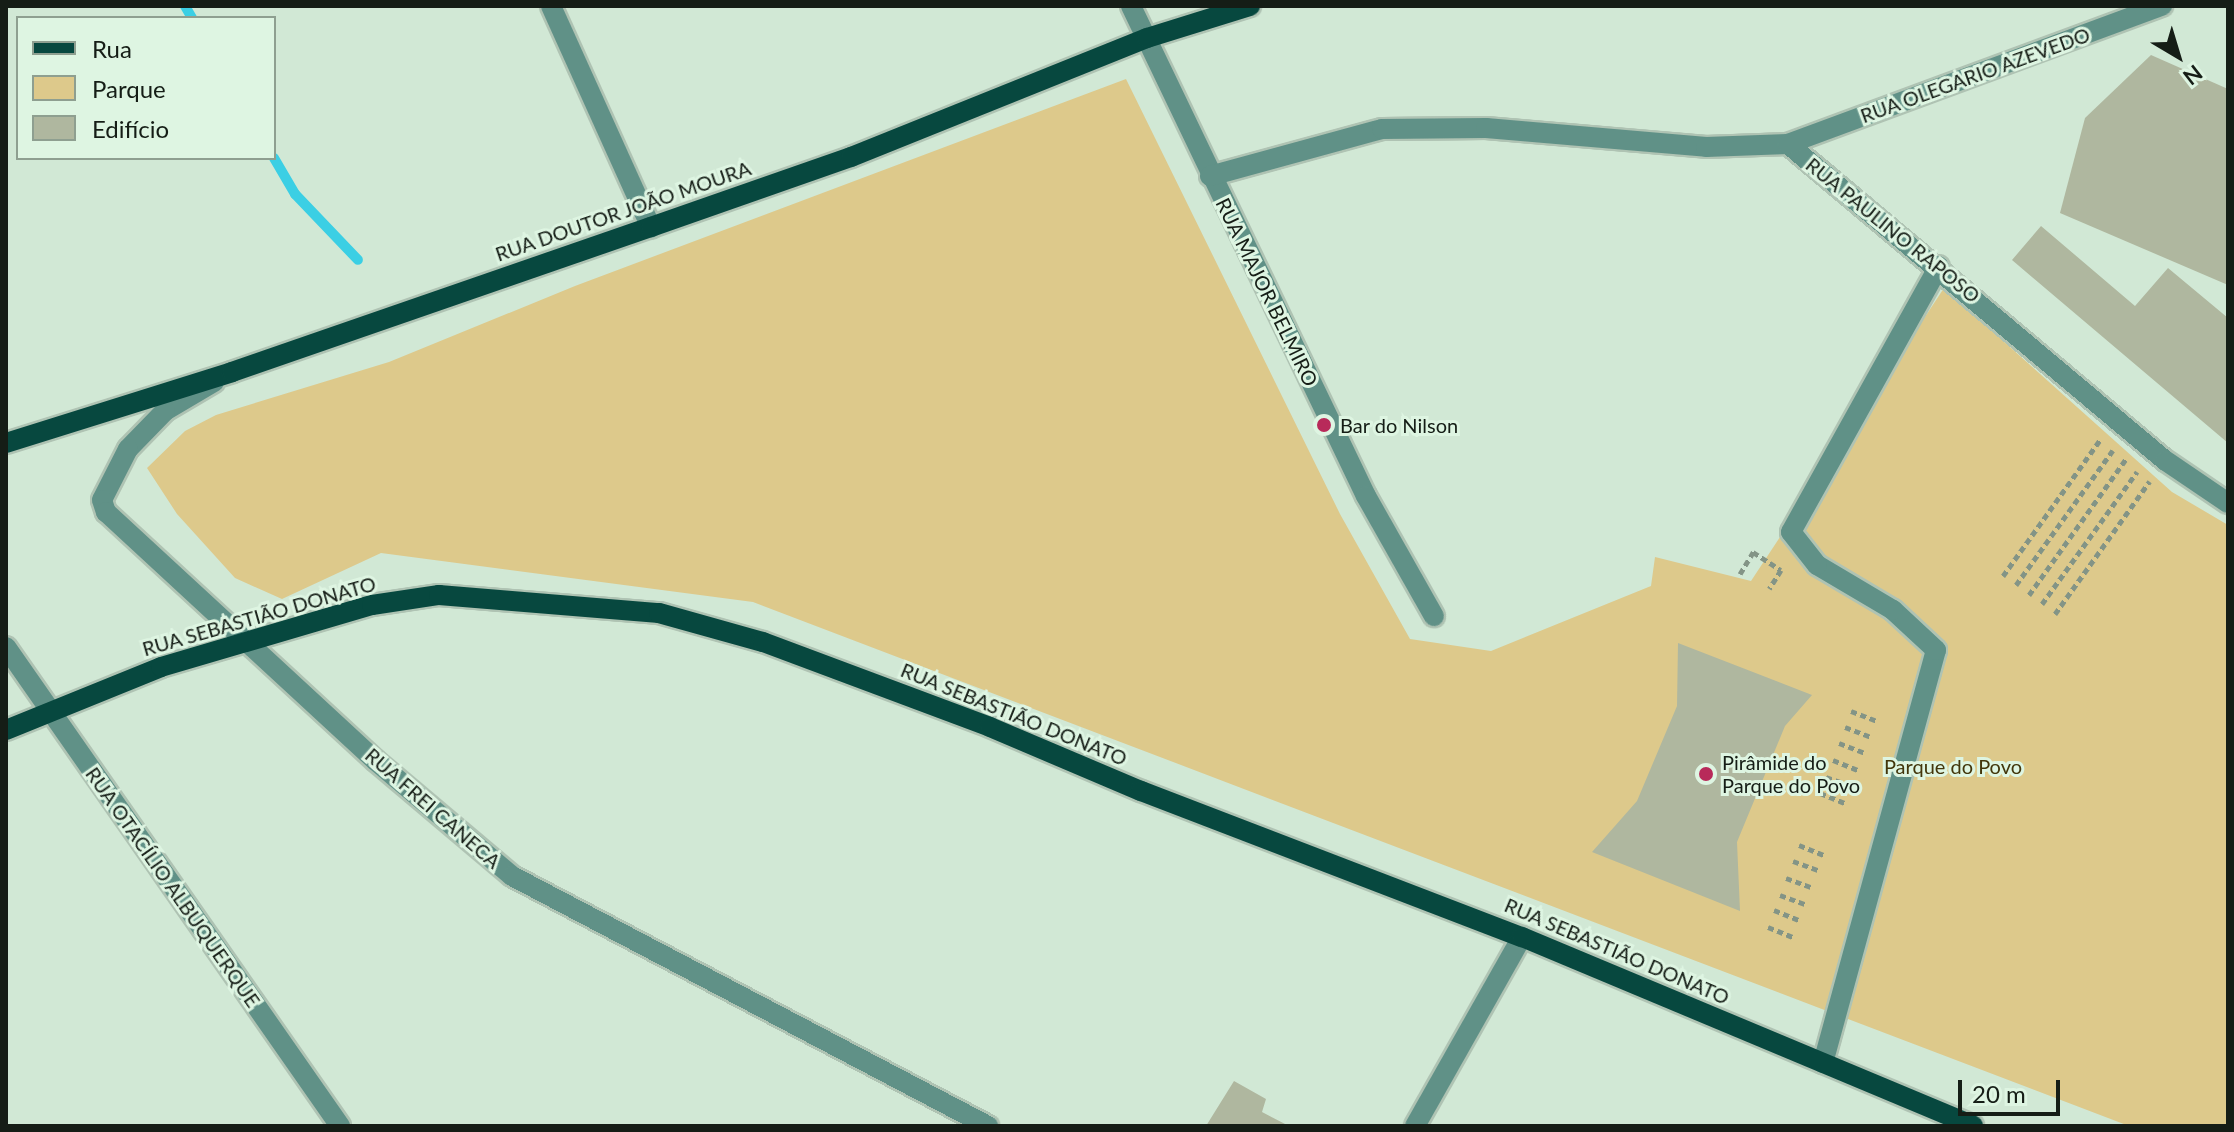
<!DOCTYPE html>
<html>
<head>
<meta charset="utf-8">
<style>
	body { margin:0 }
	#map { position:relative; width:2234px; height:1132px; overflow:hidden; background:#d1e8d5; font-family:Lato,sans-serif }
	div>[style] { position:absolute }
	.green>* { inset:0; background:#ddc98b }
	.stream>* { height:10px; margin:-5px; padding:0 5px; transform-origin:5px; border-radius:5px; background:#3bcfe4 }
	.building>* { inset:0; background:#afb79f }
	.path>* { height:5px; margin-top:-2.5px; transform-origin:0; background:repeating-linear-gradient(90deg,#839486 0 6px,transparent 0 10px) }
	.roads { filter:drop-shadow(2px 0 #afc3b3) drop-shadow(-2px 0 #afc3b3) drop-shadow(0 2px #afc3b3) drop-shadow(0 -2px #afc3b3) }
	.minor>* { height:20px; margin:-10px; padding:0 10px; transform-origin:10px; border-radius:10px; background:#609187 }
	.major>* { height:20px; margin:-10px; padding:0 10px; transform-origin:10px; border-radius:10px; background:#07483f }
	.dots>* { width:22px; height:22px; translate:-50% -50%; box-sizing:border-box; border:4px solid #def5e2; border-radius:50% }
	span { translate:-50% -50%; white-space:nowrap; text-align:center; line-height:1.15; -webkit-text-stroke:6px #def5e2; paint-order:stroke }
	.street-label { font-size:20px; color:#151d16 }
	.poi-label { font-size:20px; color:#151d16 }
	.left { translate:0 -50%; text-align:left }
	.park-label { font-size:20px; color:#42360b }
	.frame { position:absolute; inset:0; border:8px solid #151d16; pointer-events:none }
	.legend { position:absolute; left:16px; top:16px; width:260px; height:144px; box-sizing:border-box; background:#def5e2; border:2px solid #8e9f90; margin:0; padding:10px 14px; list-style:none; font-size:24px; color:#151d16 }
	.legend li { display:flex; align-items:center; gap:16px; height:40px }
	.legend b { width:40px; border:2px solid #8e9f90 }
	.north { position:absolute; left:2138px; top:16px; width:80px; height:80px; -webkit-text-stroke:6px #def5e2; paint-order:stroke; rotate:142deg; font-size:22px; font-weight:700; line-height:32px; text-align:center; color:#151d16 }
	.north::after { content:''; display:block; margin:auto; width:28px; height:36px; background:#151d16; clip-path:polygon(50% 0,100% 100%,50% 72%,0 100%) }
	.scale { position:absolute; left:1958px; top:1080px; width:102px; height:36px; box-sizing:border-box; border:4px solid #151d16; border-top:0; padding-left:10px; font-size:24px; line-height:28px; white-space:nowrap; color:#151d16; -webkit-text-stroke:6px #def5e2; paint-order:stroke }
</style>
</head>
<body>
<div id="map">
	<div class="green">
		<div style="clip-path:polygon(1126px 79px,1340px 514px,1410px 639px,1491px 651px,1651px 586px,1655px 557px,1751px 581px,1944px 288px,2172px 492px,2228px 525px,2228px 1126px,2129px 1126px,753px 602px,381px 553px,282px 599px,235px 578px,177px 514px,147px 468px,185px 431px,216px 415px,389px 362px,575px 286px)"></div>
	</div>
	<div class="stream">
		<div style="left:185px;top:6px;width:14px;rotate:60deg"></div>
		<div style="left:274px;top:158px;width:42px;rotate:59.7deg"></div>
		<div style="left:295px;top:194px;width:91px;rotate:46.3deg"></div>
	</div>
	<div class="building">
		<div style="clip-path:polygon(2151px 55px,2228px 89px,2228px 285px,2060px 213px,2085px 118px)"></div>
		<div style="clip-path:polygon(2041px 226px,2135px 306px,2168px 268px,2228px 318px,2228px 443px,2012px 260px)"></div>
		<div style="clip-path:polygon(1678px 643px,1812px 695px,1785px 726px,1737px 842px,1740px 911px,1592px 852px,1637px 801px,1677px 706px)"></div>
		<div style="clip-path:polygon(1234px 1081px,1266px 1099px,1262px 1112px,1289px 1126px,1206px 1126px)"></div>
	</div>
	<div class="path">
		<div style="left:1740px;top:574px;width:26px;rotate:-59deg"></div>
		<div style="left:1753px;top:552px;width:33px;rotate:33deg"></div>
		<div style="left:1781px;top:570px;width:22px;rotate:122deg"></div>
		<div style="left:2003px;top:576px;width:167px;rotate:-54.5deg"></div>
		<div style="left:2016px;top:585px;width:166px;rotate:-54.3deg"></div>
		<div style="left:2029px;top:595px;width:167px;rotate:-54.5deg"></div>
		<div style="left:2042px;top:604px;width:163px;rotate:-54.3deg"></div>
		<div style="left:2055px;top:614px;width:163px;rotate:-54.5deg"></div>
		<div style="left:1851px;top:711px;width:28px;rotate:21deg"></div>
		<div style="left:1845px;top:727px;width:28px;rotate:21deg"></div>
		<div style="left:1839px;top:743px;width:28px;rotate:21deg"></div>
		<div style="left:1833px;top:760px;width:27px;rotate:22deg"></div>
		<div style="left:1826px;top:777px;width:28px;rotate:19deg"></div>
		<div style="left:1820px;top:793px;width:27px;rotate:22deg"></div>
		<div style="left:1799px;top:845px;width:27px;rotate:22deg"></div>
		<div style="left:1793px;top:861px;width:27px;rotate:20deg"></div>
		<div style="left:1786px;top:878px;width:27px;rotate:20deg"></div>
		<div style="left:1780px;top:895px;width:27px;rotate:20deg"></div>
		<div style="left:1774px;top:910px;width:27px;rotate:22deg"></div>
		<div style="left:1768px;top:927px;width:27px;rotate:22deg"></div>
	</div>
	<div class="roads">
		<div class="minor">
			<div style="left:551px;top:6px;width:243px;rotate:65.7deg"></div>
			<div style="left:1131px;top:6px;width:543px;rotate:64.38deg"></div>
			<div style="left:1366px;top:496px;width:138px;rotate:60.5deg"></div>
			<div style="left:1788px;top:144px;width:493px;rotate:40deg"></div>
			<div style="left:2166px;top:461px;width:75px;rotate:34.1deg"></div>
			<div style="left:1210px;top:176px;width:178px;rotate:-15.3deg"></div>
			<div style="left:1382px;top:129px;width:104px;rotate:-0.6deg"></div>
			<div style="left:1486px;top:128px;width:221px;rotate:4.9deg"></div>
			<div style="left:1706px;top:147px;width:82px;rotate:-2.1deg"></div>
			<div style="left:1788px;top:144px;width:399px;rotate:-20.3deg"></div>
			<div style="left:214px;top:382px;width:57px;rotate:149.4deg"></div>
			<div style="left:165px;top:411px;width:53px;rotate:134.2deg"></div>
			<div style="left:128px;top:449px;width:57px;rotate:117deg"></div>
			<div style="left:102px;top:500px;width:13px;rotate:72deg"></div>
			<div style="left:106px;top:512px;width:367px;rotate:42.7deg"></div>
			<div style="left:376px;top:761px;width:178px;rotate:40.2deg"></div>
			<div style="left:512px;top:876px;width:538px;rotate:27.71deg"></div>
			<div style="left:6px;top:647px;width:584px;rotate:55.11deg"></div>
			<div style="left:1823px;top:1063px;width:428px;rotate:-74.7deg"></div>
			<div style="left:1936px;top:650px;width:59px;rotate:-137.1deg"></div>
			<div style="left:1893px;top:610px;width:88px;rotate:-149.4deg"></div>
			<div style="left:1817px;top:565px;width:42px;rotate:-128.2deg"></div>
			<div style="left:1791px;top:532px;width:304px;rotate:-60.9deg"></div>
			<div style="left:1415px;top:1126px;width:217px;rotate:-60.5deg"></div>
		</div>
		<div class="major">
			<div style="left:6px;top:443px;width:237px;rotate:-17.4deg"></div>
			<div style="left:232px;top:372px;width:443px;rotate:-19.1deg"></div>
			<div style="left:651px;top:227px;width:212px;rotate:-19.3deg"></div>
			<div style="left:851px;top:157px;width:319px;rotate:-21.9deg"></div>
			<div style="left:1147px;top:38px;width:108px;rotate:-17.3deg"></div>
			<div style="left:6px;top:730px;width:167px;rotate:-22.1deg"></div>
			<div style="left:161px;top:667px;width:220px;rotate:-16.4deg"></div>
			<div style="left:372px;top:605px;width:68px;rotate:-8.5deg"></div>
			<div style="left:439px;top:595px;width:221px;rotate:4.7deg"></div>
			<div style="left:659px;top:613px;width:108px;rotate:15.6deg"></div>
			<div style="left:763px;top:642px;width:242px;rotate:20.5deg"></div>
			<div style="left:990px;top:727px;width:164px;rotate:23deg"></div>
			<div style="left:1141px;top:791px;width:408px;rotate:21deg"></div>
			<div style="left:1522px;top:937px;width:489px;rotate:22.7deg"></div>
		</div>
	</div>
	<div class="dots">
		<div style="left:1324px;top:425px;background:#b82a5a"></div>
		<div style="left:1706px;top:774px;background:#b82a5a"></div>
	</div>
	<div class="street-label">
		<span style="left:1975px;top:75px;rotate:-20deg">RUA OLEGARIO AZEVEDO</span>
		<span style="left:623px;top:211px;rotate:-19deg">RUA DOUTOR JOÃO MOURA</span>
		<span style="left:1893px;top:230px;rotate:39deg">RUA PAULINO RAPOSO</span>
		<span style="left:1267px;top:292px;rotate:64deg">RUA MAJOR BELMIRO</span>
		<span style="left:259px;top:616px;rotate:-16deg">RUA SEBASTIÃO DONATO</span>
		<span style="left:1014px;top:714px;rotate:22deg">RUA SEBASTIÃO DONATO</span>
		<span style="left:433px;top:808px;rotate:41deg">RUA FREI CANECA</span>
		<span style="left:173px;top:887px;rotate:55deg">RUA OTACÍLIO ALBUQUERQUE</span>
		<span style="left:1617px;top:951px;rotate:23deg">RUA SEBASTIÃO DONATO</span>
	</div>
	<div class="poi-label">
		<span class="left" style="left:1340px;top:425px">Bar do Nilson</span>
		<span class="left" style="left:1722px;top:774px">Pirâmide do<br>Parque do Povo</span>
	</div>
	<div class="park-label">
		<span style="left:1953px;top:766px">Parque do Povo</span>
	</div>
	<div class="frame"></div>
	<ul class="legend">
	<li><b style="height:10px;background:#07483f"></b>Rua</li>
	<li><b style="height:22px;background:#ddc98b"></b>Parque</li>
	<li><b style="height:22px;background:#afb79f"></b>Edifício</li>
	</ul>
	<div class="north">N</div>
	<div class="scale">20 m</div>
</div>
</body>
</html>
